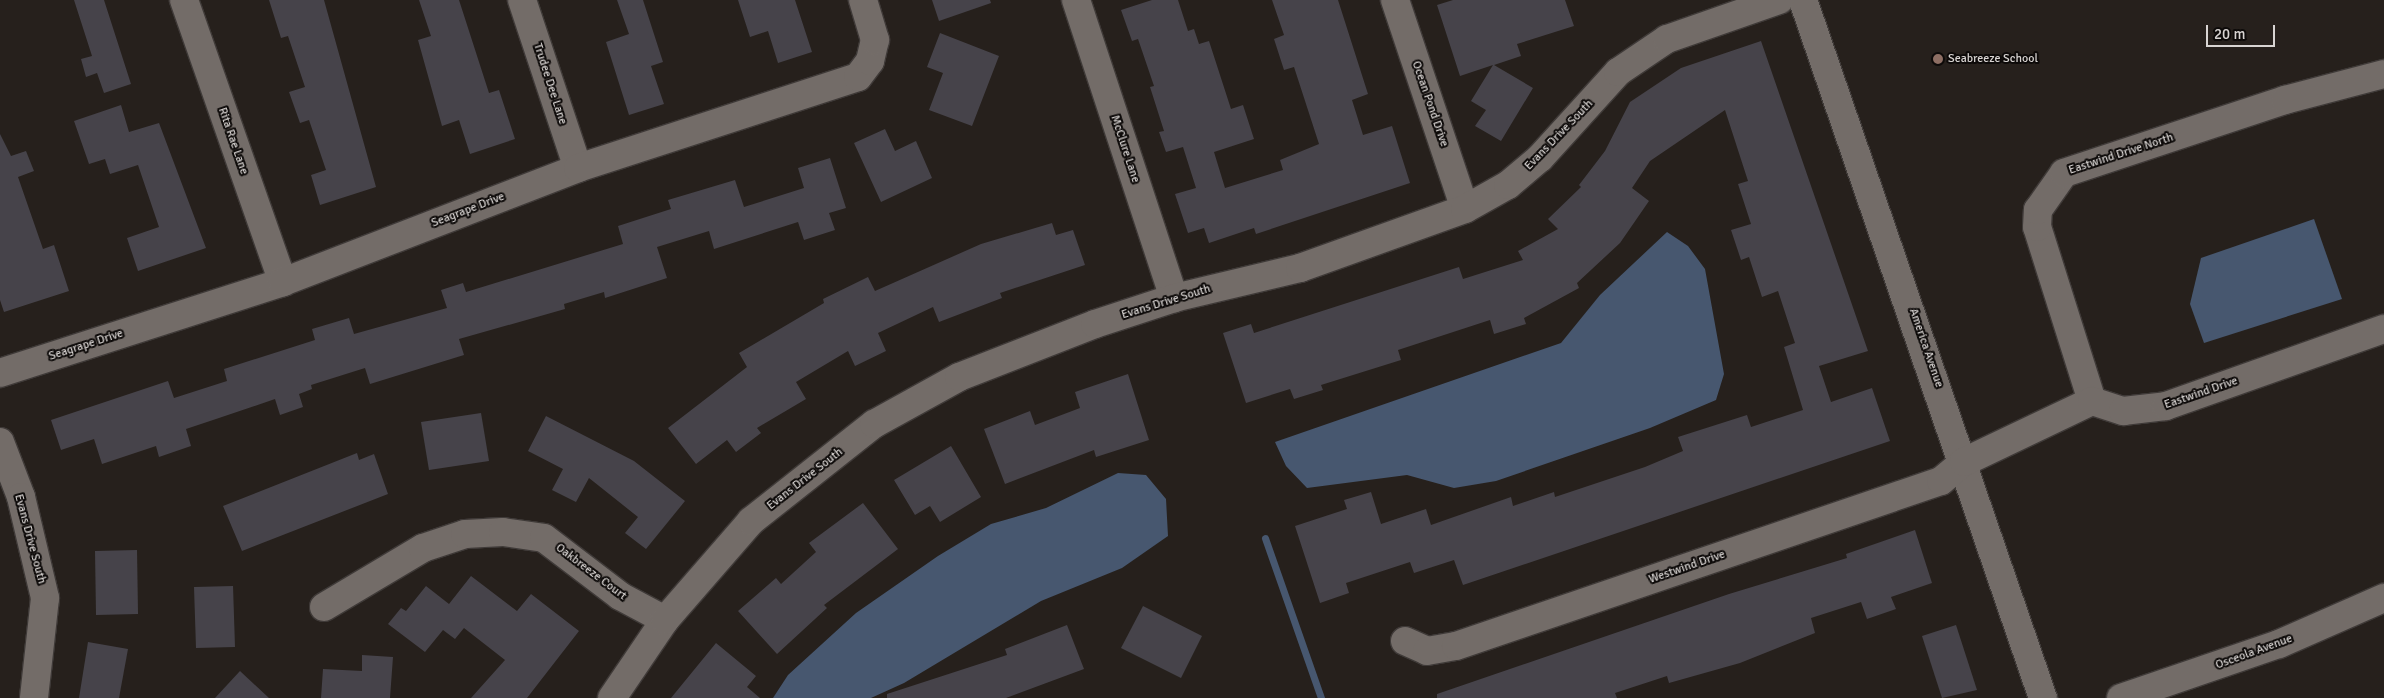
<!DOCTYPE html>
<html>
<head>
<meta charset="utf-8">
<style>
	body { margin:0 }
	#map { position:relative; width:2384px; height:698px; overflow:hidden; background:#26201c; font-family:Signika,sans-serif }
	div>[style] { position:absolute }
	.water>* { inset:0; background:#47576f }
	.stream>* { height:7px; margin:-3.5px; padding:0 3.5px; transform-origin:3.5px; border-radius:3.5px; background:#47576f }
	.building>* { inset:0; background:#46434a }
	.roads { filter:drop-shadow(1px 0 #3f3a38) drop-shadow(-1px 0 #3f3a38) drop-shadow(0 1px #3f3a38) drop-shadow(0 -1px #3f3a38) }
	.street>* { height:28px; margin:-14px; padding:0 14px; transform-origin:14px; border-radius:14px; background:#736c68 }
	.dots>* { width:14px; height:14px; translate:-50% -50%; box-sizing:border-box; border:2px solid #0d0a09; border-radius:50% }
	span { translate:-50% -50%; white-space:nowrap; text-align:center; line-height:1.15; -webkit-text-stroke:4px #0d0a09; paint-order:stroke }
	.poi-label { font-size:12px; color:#d8d4d2 }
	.left { translate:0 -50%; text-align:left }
	.street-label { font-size:12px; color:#d8d4d2 }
	.scale { position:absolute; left:2206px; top:25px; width:69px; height:22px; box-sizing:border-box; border:2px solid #d8d4d2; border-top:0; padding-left:6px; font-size:15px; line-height:18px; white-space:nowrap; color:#d8d4d2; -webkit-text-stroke:4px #0d0a09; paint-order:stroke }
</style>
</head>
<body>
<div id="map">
	<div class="water">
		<div style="clip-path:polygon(2314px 219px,2342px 299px,2204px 343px,2190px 304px,2201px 258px)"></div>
		<div style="clip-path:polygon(1667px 232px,1688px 246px,1705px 269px,1724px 374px,1716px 400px,1650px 428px,1496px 481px,1454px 488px,1407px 475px,1307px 488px,1286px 466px,1275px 442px,1561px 343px,1600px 295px)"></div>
		<div style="clip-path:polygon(1118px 473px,1146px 475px,1166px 499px,1168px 536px,1122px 568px,1041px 601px,904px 683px,871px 698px,773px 698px,788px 675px,856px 613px,938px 556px,991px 524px,1046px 508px)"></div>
	</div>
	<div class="stream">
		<div style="left:1265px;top:538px;width:170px;rotate:70.7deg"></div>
	</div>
	<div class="building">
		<div style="clip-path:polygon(74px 0,104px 0,131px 84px,104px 93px,97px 73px,86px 77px,81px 59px,92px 56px)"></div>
		<div style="clip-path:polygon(269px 0,324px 0,376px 187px,320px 205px,311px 175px,326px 170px,309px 120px,300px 123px,289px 92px,305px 87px,288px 36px,281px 38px)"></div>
		<div style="clip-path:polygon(419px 0,459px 0,489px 93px,499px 90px,515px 139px,470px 154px,459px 120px,442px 126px,418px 40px,431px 36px)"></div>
		<div style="clip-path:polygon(617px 0,643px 0,663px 62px,651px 66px,664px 104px,629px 115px,606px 42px,629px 34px)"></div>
		<div style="clip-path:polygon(738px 0,795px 0,812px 52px,778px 63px,768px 31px,750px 37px)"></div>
		<div style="clip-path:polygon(932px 0,990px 0,991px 3px,939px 21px)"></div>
		<div style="clip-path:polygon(1152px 0,1178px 0,1188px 31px,1194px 29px,1199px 44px,1209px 41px,1231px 109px,1243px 105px,1254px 139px,1214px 152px,1225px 188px,1283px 170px,1280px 160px,1319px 144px,1294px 67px,1284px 70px,1274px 39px,1284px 35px,1272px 0,1338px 0,1368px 94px,1352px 100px,1363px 135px,1392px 126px,1410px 183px,1256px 234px,1254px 228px,1209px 243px,1204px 228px,1188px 233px,1175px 194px,1196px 188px,1183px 147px,1166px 152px,1159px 132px,1164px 131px,1150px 87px,1154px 86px,1138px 39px,1132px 41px,1121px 10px)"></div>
		<div style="clip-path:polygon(1453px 0,1565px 0,1574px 26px,1517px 44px,1521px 56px,1494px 65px,1533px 88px,1501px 141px,1475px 126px,1486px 110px,1471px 101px,1493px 65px,1460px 76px,1437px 5px)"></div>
		<div style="clip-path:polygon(940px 33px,999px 56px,972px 126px,929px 110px,943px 73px,927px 67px)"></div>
		<div style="clip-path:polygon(1761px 41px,1868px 351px,1819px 366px,1831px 402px,1872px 388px,1890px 441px,1463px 585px,1454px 560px,1414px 573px,1410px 562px,1346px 583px,1349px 593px,1320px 603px,1295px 526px,1347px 509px,1344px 500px,1371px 492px,1381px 524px,1426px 509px,1431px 525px,1511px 497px,1513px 506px,1554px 492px,1555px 497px,1645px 467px,1683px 451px,1678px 437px,1747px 415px,1751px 427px,1803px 410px,1784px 347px,1795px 343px,1778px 291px,1762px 297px,1749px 257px,1741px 260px,1731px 230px,1751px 224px,1738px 184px,1748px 181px,1725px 110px,1650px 161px,1632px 188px,1649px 201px,1620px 243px,1577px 283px,1579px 288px,1524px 318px,1526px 324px,1494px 334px,1490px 320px,1398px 350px,1401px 360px,1321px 385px,1323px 390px,1294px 399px,1290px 389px,1246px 403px,1223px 333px,1251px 324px,1254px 333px,1459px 267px,1463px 279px,1523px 260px,1518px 251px,1558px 229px,1548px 219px,1581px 187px,1579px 185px,1605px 151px,1630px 102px,1681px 68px)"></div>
		<div style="clip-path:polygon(121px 105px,129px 132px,159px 123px,206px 248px,138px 271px,127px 238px,159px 227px,138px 165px,110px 174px,105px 159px,89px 164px,74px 121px)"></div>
		<div style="clip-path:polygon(885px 129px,895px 151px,916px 141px,932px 178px,881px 202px,854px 143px)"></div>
		<div style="clip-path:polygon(0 134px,11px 156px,26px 151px,34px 171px,18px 177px,43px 249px,54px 245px,69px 291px,4px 312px,0 300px)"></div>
		<div style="clip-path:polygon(830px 158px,846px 208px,829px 213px,835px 230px,804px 240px,798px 222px,714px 249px,709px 231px,657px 247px,667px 278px,605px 298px,604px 292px,564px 304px,565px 309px,459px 339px,464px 355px,370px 384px,365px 368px,311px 385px,312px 389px,299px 394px,303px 407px,280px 415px,275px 399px,219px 418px,186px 429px,191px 446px,159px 457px,156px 446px,102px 464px,94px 439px,61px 450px,51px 420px,168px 381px,174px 398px,227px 381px,224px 369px,315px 340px,312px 329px,349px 318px,354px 334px,447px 308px,441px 290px,463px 283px,466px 292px,623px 244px,618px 226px,671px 209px,668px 200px,735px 180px,744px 207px,804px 188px,798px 168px)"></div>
		<div style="clip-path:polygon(1052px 223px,1056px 235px,1073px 230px,1085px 265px,1000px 293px,1002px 298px,939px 322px,933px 307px,878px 333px,886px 351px,855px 366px,848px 351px,796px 382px,806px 399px,757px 428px,761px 433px,736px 452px,727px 440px,696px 464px,668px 428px,747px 367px,739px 353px,824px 303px,823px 299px,868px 277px,875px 291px,981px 244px)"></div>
		<div style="clip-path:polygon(1128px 374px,1149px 440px,1096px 457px,1094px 450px,1005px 484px,984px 429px,1030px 411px,1035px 425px,1080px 408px,1075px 392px)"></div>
		<div style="clip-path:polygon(481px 413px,489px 461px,429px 470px,421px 422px)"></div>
		<div style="clip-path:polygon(546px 416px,634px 461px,685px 501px,646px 549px,625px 533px,638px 517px,589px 478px,576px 502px,552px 490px,563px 469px,528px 451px)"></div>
		<div style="clip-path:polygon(951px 446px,981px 497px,940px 522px,930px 506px,915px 515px,894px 480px)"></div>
		<div style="clip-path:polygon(357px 453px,359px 460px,374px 454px,388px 494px,242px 551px,223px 506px)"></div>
		<div style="clip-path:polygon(863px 503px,898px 549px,824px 605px,827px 608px,777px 654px,738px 611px,776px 578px,781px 584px,816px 552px,809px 543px)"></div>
		<div style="clip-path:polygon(1915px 530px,1932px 583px,1891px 597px,1896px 609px,1867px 619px,1861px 602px,1811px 618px,1815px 633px,1740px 663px,1669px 683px,1667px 676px,1615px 693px,1617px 698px,1437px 698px,1437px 694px,1729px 594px,1847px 558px,1846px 554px)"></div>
		<div style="clip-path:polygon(137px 550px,138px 614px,96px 615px,95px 551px)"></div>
		<div style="clip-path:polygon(471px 576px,517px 611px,531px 594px,579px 631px,527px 698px,471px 698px,505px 660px,464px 628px,455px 639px,443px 630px,425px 652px,388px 624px,401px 608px,406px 611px,426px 586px,449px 604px)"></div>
		<div style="clip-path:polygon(233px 586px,235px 647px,196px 648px,194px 587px)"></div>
		<div style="clip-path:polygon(1143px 606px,1202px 636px,1181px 678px,1121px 648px)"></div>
		<div style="clip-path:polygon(1067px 625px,1084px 669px,1006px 698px,887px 698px,887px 694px,1007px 655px,1005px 649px)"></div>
		<div style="clip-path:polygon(1956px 625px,1977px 690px,1942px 698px,1922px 636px)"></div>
		<div style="clip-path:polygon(88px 642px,128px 649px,119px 698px,79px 698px)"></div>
		<div style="clip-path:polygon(716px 643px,756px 676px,747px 687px,760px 698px,671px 698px)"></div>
		<div style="clip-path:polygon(362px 655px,393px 657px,390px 698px,321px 698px,323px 669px,362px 671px)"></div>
		<div style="clip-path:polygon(240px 671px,269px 698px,215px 698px)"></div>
	</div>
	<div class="roads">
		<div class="street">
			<div style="left:184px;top:0;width:299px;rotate:70.7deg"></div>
			<div style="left:522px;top:0;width:177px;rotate:71.6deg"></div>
			<div style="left:1076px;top:0;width:314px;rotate:71.8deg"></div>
			<div style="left:1395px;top:0;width:220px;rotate:71.5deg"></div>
			<div style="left:1803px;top:0;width:738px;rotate:71.03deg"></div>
			<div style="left:0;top:373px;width:297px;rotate:-17.8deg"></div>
			<div style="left:283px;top:282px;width:316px;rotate:-21.1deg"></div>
			<div style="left:578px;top:168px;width:294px;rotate:-18deg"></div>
			<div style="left:858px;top:77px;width:20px;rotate:-53deg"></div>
			<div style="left:870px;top:61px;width:22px;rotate:-77deg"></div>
			<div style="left:875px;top:40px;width:42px;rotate:-106.7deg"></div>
			<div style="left:2092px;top:401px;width:182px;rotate:-107.5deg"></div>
			<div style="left:2037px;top:227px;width:17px;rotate:-87deg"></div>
			<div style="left:2038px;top:210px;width:45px;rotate:-54.9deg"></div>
			<div style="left:2064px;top:173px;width:233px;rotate:-18.3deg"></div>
			<div style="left:2285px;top:100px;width:102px;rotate:-14.7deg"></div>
			<div style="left:0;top:442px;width:59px;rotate:69.1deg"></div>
			<div style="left:21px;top:497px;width:104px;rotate:76.6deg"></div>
			<div style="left:45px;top:598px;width:101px;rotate:96.3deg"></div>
			<div style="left:324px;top:607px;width:115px;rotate:-30.8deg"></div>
			<div style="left:423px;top:548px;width:44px;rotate:-18.4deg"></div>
			<div style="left:465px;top:534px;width:38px;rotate:-3deg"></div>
			<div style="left:503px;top:532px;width:41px;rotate:8.3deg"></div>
			<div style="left:544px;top:538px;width:96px;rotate:37.3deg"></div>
			<div style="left:620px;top:596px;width:51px;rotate:28.1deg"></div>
			<div style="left:1405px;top:641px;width:24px;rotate:24deg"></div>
			<div style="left:1427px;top:651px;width:29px;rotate:-10deg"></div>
			<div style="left:1456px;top:646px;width:512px;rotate:-18.79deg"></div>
			<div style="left:1941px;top:481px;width:30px;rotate:-40deg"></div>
			<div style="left:1964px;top:462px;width:142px;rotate:-25.5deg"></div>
			<div style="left:2092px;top:401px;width:33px;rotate:18deg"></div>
			<div style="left:2123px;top:411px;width:43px;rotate:-6.6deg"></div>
			<div style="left:2166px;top:406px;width:231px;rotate:-19.5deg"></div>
			<div style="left:612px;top:698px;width:94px;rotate:-55.8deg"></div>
			<div style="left:665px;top:620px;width:131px;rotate:-49deg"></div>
			<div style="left:751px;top:521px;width:157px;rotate:-38.3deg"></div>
			<div style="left:874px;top:424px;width:97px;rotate:-28.9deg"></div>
			<div style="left:959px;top:377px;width:146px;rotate:-21.3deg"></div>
			<div style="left:1095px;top:324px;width:83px;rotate:-18.2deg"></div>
			<div style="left:1174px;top:298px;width:130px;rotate:-13.4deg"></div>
			<div style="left:1300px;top:268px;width:175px;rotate:-19.7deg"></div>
			<div style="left:1465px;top:209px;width:49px;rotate:-29.2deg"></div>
			<div style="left:1508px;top:185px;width:42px;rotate:-40.2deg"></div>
			<div style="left:1540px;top:158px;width:116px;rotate:-47.8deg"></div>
			<div style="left:1618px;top:72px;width:59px;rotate:-34deg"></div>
			<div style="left:1667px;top:39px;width:119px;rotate:-19.2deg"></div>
			<div style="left:2121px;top:698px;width:167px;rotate:-18.9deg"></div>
			<div style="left:2279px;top:644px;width:115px;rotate:-23.7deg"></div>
		</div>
	</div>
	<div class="dots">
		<div style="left:1938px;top:59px;background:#8d6e63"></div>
	</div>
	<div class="poi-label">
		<span class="left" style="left:1948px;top:59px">Seabreeze School</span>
	</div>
	<div class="street-label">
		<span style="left:550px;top:84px;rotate:72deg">Trudee Dee Lane</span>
		<span style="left:1430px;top:104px;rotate:71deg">Ocean Pond Drive</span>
		<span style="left:1559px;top:135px;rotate:-46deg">Evans Drive South</span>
		<span style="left:233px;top:141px;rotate:71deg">Rita Rae Lane</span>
		<span style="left:1125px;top:149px;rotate:72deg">McClure Lane</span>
		<span style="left:2121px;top:154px;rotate:-18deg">Eastwind Drive North</span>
		<span style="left:468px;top:210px;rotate:-21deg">Seagrape Drive</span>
		<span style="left:1166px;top:302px;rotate:-17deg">Evans Drive South</span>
		<span style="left:86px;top:345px;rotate:-18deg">Seagrape Drive</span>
		<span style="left:1926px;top:348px;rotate:71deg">America Avenue</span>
		<span style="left:2201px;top:393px;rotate:-19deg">Eastwind Drive</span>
		<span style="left:805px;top:479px;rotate:-38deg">Evans Drive South</span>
		<span style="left:30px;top:539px;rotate:75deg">Evans Drive South</span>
		<span style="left:1687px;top:567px;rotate:-19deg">Westwind Drive</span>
		<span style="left:591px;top:572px;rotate:37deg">Oakbreeze Court</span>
		<span style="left:2254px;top:652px;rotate:-20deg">Osceola Avenue</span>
	</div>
	<div class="scale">20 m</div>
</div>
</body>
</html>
